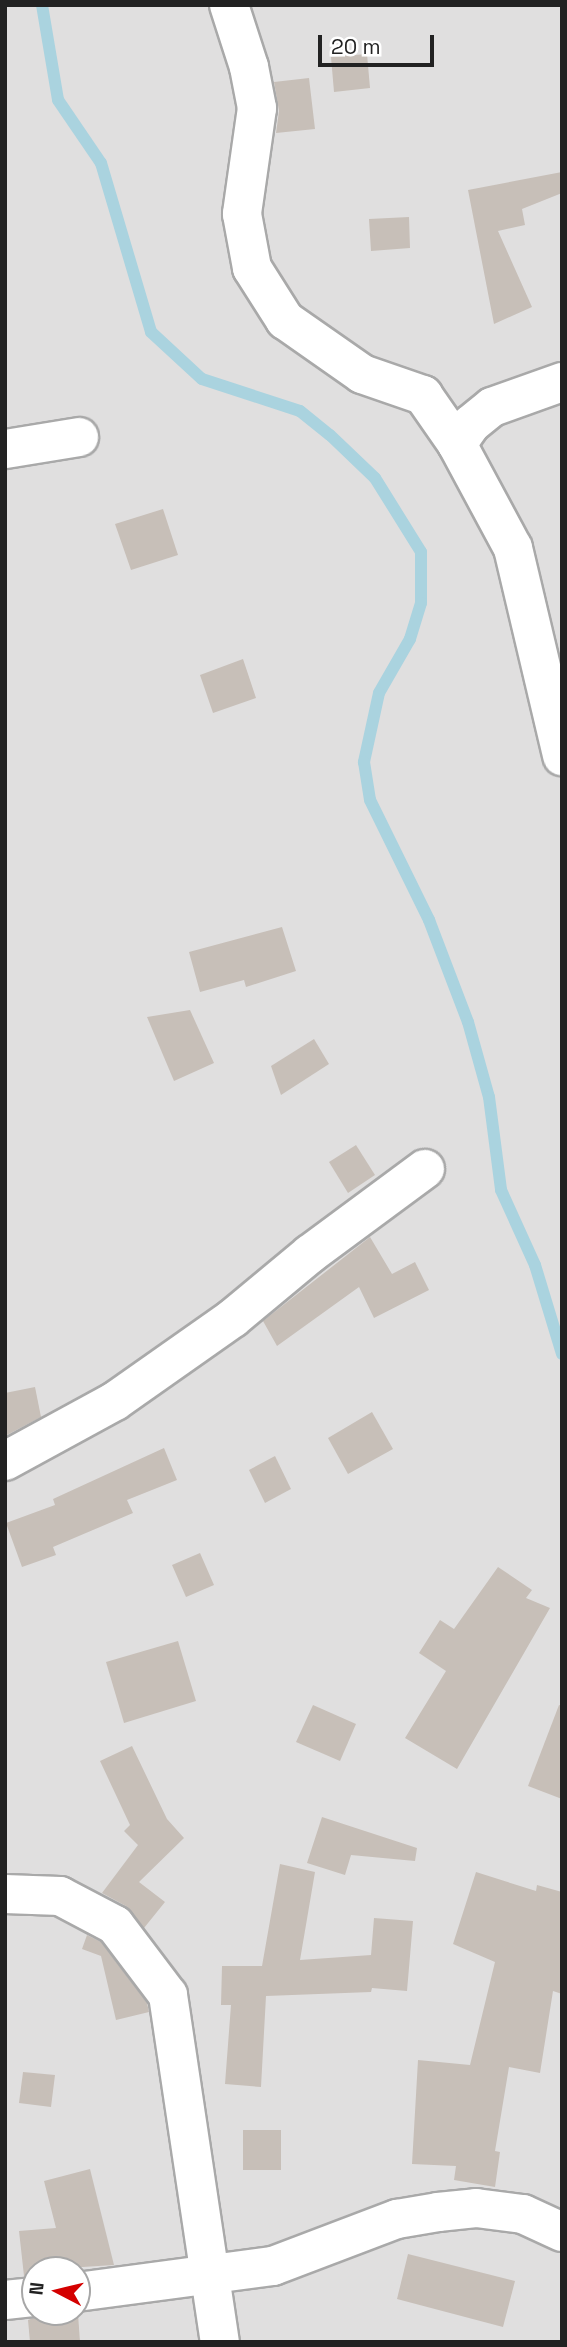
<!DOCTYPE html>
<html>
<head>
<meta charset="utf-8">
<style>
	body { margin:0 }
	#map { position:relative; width:567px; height:2347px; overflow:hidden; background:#f2efe9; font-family:"Space Grotesk",sans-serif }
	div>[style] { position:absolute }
	.residential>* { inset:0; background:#e0dfdf }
	.stream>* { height:12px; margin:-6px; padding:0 6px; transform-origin:6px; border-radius:6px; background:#aad3df }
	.building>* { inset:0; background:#c7bfb8 }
	.roads { filter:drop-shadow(2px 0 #a9a9a9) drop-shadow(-2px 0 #a9a9a9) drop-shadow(0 2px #a9a9a9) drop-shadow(0 -2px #a9a9a9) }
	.street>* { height:38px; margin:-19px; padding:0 19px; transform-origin:19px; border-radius:19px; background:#fff }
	span { translate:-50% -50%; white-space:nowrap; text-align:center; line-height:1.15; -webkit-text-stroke:6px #fff; paint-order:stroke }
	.frame { position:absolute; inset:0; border:7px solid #222; pointer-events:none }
	.north { position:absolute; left:21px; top:2256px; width:70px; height:70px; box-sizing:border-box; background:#fff; border:2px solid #a7a7a7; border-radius:50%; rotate:277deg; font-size:19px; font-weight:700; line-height:28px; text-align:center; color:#222 }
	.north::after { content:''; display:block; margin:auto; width:24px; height:32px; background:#d40000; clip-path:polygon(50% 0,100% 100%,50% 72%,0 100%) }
	.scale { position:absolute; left:318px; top:35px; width:116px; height:32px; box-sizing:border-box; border:4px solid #222; border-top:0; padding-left:9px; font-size:21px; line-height:24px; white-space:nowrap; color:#222; -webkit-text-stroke:5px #fff; paint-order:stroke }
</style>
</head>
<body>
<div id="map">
	<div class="residential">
		<div style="clip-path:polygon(evenodd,5px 5px,562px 5px,562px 2342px,5px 2342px,5px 5px,35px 2270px,77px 2270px,77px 2312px,35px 2312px,35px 2270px)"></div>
	</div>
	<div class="stream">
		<div style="left:42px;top:5px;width:96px;rotate:80.4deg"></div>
		<div style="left:58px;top:100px;width:76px;rotate:55.7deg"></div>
		<div style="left:101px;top:163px;width:176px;rotate:73.5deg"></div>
		<div style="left:151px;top:332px;width:69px;rotate:42.7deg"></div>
		<div style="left:202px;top:379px;width:103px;rotate:18.1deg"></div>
		<div style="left:300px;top:411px;width:38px;rotate:39deg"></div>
		<div style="left:330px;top:435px;width:62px;rotate:43.7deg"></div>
		<div style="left:375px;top:478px;width:87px;rotate:58.1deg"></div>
		<div style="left:421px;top:552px;width:51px;rotate:90deg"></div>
		<div style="left:421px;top:603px;width:38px;rotate:107deg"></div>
		<div style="left:410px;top:639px;width:62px;rotate:119.9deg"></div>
		<div style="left:379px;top:693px;width:71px;rotate:102.3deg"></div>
		<div style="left:364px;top:762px;width:38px;rotate:81deg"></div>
		<div style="left:370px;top:800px;width:134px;rotate:63.8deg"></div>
		<div style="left:429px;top:920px;width:109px;rotate:69.1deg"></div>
		<div style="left:468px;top:1022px;width:78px;rotate:74.4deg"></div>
		<div style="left:489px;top:1097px;width:94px;rotate:82.6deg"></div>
		<div style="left:501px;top:1190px;width:82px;rotate:65.6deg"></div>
		<div style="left:535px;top:1265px;width:93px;rotate:73.1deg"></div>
	</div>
	<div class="building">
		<div style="clip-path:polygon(367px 54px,370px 88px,334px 92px,331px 57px)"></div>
		<div style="clip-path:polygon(309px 78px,315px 129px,276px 133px,279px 111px,274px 82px)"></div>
		<div style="clip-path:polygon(562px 172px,562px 193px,522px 209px,525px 225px,498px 231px,532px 307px,494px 324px,468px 190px)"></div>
		<div style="clip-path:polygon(409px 217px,410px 248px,371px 251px,369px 219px)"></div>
		<div style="clip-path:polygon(163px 509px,178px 555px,131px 570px,115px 524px)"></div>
		<div style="clip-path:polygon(243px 659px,256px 698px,213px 713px,200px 675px)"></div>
		<div style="clip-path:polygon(282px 927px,296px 971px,246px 987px,244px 980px,200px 992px,189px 952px)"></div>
		<div style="clip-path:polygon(190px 1010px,214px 1063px,174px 1081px,147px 1017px)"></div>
		<div style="clip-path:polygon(314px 1039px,329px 1064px,281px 1095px,271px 1066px)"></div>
		<div style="clip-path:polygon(356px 1145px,375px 1175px,348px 1193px,329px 1162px)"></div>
		<div style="clip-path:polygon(370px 1237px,392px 1274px,415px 1262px,429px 1290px,374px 1318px,359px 1287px,277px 1346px,263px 1321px)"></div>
		<div style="clip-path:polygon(35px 1387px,41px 1417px,5px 1436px,5px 1393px)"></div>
		<div style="clip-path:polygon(372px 1412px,393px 1449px,348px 1474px,328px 1438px)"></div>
		<div style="clip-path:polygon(164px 1448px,177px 1480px,127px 1500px,133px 1513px,53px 1547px,56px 1555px,22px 1567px,6px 1523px,55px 1505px,53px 1499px)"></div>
		<div style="clip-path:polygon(275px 1456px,291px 1489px,265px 1503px,249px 1470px)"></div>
		<div style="clip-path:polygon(200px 1553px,214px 1585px,186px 1597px,172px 1565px)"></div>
		<div style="clip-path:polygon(498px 1567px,532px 1590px,526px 1598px,550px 1608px,457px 1769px,405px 1738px,446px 1671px,419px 1653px,440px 1620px,454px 1629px)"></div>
		<div style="clip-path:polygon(178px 1641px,196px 1701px,124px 1723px,106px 1662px)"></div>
		<div style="clip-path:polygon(313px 1705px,356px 1724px,340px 1761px,296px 1742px)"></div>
		<div style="clip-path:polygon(559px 1705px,562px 1706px,562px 1799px,528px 1786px)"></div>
		<div style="clip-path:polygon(132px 1746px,167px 1819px,184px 1838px,139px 1882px,165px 1902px,144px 1928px,126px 1906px,102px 1893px,138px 1845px,124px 1831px,130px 1825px,100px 1761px)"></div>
		<div style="clip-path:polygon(322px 1817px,417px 1848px,415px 1861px,351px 1855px,345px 1875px,307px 1863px)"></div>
		<div style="clip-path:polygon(280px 1864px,315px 1872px,300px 1960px,371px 1955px,374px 1918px,413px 1921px,407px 1991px,372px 1988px,371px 1992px,266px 1996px,261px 2087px,225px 2084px,231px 2005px,221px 2005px,222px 1966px,262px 1966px)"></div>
		<div style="clip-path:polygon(476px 1872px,536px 1891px,537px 1885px,562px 1892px,562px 1994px,553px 1991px,540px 2073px,509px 2067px,495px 2151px,500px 2152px,495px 2187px,454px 2180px,456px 2166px,412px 2164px,418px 2060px,470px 2065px,495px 1962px,453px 1944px)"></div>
		<div style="clip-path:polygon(87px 1935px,101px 1942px,147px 2003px,149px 2012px,116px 2020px,101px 1956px,82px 1949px)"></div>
		<div style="clip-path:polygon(23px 2072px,55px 2075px,51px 2107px,19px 2103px)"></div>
		<div style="clip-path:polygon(243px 2130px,281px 2130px,281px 2170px,243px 2170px)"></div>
		<div style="clip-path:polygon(90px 2169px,114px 2265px,35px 2270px,35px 2276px,24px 2276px,19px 2231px,56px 2228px,44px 2181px)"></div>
		<div style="clip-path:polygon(408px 2254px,515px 2281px,503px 2327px,397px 2299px)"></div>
		<div style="clip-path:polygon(50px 2312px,78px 2314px,80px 2342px,30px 2342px,28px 2320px)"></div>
	</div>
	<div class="roads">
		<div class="street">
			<div style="left:229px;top:5px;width:65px;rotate:72.1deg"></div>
			<div style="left:249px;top:67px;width:42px;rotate:79deg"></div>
			<div style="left:257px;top:108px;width:107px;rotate:98.1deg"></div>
			<div style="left:242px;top:214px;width:55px;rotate:79.5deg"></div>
			<div style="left:252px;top:268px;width:62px;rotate:57.6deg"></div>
			<div style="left:285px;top:320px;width:94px;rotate:35deg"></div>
			<div style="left:362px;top:374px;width:65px;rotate:19deg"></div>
			<div style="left:423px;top:395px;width:60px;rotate:55.2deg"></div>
			<div style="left:457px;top:444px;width:118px;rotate:61.7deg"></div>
			<div style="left:513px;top:548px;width:214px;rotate:76.7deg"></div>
			<div style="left:457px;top:444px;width:24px;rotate:-55deg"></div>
			<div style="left:471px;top:424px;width:27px;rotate:-39deg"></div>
			<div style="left:492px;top:407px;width:74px;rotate:-19.7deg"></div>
			<div style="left:5px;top:449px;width:75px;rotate:-9.2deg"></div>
			<div style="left:5px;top:1461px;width:125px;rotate:-28.6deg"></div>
			<div style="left:115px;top:1401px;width:144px;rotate:-35.1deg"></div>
			<div style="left:233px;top:1318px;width:100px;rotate:-39.7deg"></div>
			<div style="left:310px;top:1254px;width:143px;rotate:-36.5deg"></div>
			<div style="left:5px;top:1894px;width:55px;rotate:2.1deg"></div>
			<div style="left:60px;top:1896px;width:62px;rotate:27.8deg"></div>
			<div style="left:115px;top:1925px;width:88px;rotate:52.9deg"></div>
			<div style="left:168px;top:1995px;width:351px;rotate:81.5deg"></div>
			<div style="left:77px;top:2292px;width:198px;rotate:-7.6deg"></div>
			<div style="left:273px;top:2266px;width:133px;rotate:-20.8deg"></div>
			<div style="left:397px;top:2219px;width:42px;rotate:-9.7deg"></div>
			<div style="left:438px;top:2212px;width:38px;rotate:-6deg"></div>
			<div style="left:476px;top:2208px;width:47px;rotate:7.3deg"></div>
			<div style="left:523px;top:2214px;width:43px;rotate:24.8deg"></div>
			<div style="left:5px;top:2300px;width:30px;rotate:-6deg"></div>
		</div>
	</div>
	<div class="frame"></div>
	<div class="north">N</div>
	<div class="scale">20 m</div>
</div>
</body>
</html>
